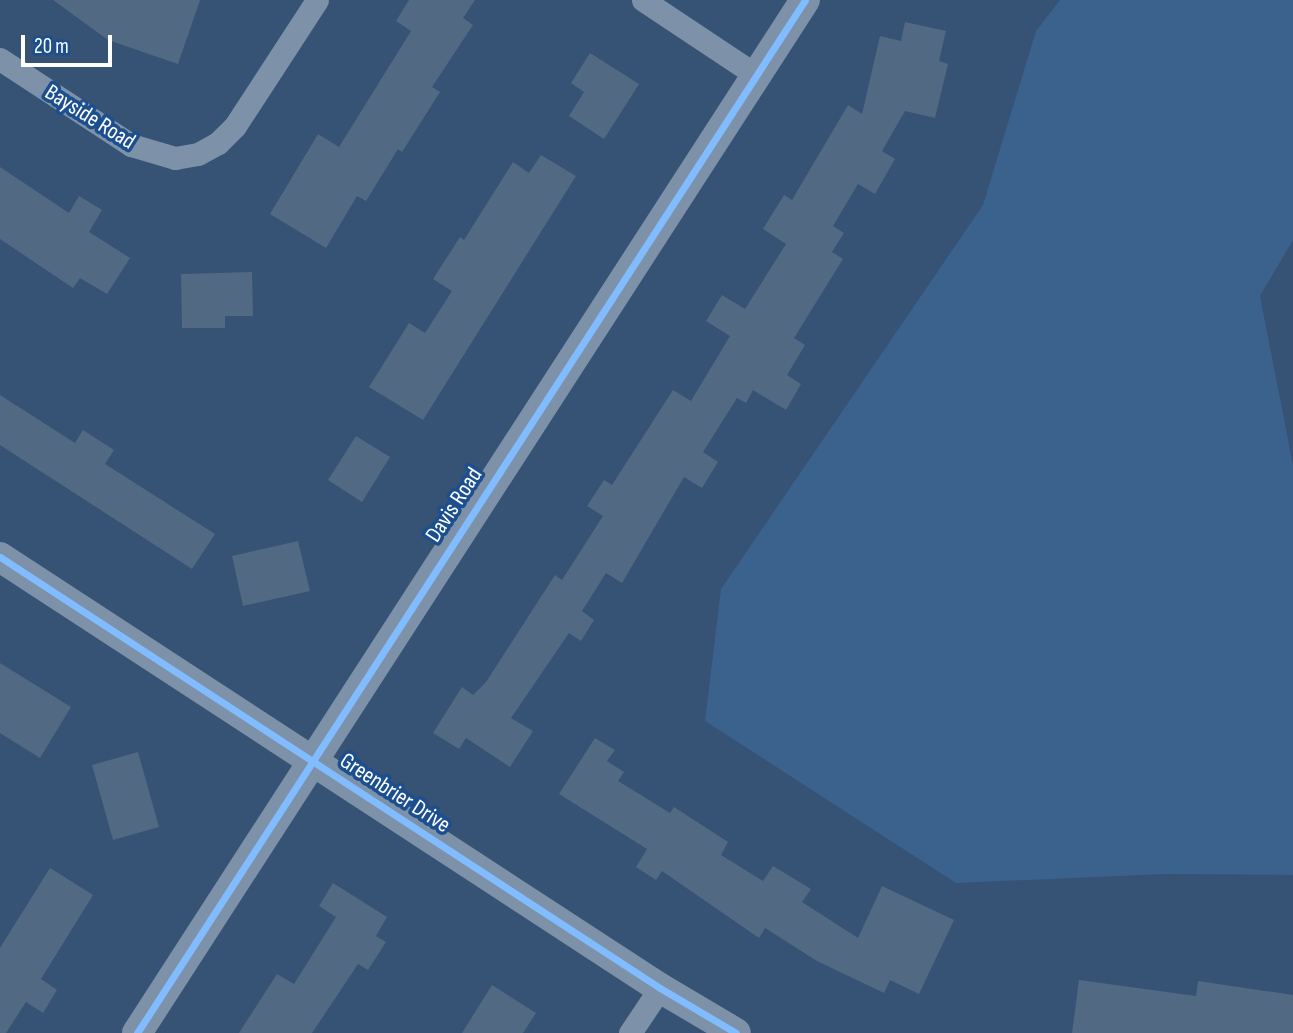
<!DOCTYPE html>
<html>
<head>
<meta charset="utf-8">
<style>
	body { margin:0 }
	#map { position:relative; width:1293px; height:1033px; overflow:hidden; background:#365274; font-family:"Sofia Sans Condensed",sans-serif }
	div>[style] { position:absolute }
	.water>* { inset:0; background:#3b618d }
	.building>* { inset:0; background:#526984 }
	.minor>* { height:23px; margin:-11.5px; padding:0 11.5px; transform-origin:11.5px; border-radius:11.5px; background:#7d92a8 }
	.tertiary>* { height:30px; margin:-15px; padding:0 15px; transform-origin:15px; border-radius:15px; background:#7d92a8 }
	.cycleway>* { height:7px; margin:-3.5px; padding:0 3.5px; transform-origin:3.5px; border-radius:3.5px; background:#80bcff }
	span { translate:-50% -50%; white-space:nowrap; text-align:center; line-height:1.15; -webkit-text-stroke:7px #1b4f8f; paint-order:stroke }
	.street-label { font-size:23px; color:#fff }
	.scale { position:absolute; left:21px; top:35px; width:91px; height:32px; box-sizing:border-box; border:4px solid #fff; border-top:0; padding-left:9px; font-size:21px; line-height:24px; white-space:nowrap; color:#fff; -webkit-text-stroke:5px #1b4f8f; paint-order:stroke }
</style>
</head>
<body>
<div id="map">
	<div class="water">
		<div style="clip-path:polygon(1060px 0,1293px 0,1293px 240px,1260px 296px,1293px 465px,1293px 875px,1165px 874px,956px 883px,705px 721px,721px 589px,983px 205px,1036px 31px)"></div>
	</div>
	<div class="building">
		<div style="clip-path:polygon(53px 0,200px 0,178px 64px,108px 40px)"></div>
		<div style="clip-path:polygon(409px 0,475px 0,463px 18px,473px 25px,432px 87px,440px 92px,402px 152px,398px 149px,366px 201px,357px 196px,326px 248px,270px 214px,318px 134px,339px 147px,411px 31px,396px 21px)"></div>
		<div style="clip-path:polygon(905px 22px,946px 31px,939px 61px,948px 64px,935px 118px,905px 111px,882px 151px,895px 159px,875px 194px,858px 184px,833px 226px,844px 233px,832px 252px,843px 259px,794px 338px,805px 345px,787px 375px,801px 384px,786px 410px,753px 390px,746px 403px,737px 398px,703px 452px,718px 462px,702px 488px,684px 477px,622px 583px,606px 573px,582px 611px,594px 620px,581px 641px,569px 633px,511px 718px,533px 731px,510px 767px,466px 738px,459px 749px,433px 733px,462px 687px,473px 695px,486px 682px,555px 575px,562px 580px,603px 516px,587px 506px,604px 480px,612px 485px,673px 390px,691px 401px,730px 336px,706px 321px,722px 295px,745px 309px,786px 244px,763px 229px,784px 195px,792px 200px,848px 105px,862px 114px,880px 36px,901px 41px)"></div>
		<div style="clip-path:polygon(590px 53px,639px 84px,604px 139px,569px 116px,584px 92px,571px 83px)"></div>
		<div style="clip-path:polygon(541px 155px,576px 176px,423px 420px,369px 387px,409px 323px,425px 333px,452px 291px,433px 279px,460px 237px,464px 240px,513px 162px,529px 173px)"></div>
		<div style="clip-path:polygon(0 167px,69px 213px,79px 196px,102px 210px,89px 232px,130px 258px,107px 294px,80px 278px,73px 288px,0 239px)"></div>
		<div style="clip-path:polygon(252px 272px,253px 316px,225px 316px,225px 328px,182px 328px,181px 274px)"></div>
		<div style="clip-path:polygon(0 395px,75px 443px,83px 430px,114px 450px,105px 464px,215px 534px,192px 569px,0 445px)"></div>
		<div style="clip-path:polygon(356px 436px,390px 457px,362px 502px,328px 480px)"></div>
		<div style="clip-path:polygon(298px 541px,310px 591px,243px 606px,232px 556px)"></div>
		<div style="clip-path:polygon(0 663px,71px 707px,40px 758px,0 733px)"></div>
		<div style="clip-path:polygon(595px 738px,615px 750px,607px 761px,624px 772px,618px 781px,670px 813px,674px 807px,728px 842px,721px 855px,763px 881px,773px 866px,811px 889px,802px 902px,858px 938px,882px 886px,954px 920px,919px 994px,890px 980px,884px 993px,817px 961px,765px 928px,759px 938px,662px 871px,656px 880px,636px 867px,647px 849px,559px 794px)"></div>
		<div style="clip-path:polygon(138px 752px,159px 827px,113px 840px,92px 765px)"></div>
		<div style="clip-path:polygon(50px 868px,93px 895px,41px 979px,57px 990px,43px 1013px,26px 1002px,6px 1033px,0 1033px,0 948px)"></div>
		<div style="clip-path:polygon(333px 883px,387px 917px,376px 936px,386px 942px,368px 970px,358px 964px,312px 1033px,239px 1033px,277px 974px,294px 984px,336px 917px,319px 906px)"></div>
		<div style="clip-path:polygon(1079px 980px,1196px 996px,1198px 981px,1293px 995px,1293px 1033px,1072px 1033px)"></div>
		<div style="clip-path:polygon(492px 985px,536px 1013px,523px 1033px,462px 1033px)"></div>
	</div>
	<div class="minor">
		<div style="left:643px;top:0;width:136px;rotate:33.6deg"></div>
		<div style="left:0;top:59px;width:157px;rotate:33.3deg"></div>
		<div style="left:131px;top:145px;width:46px;rotate:16.5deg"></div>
		<div style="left:175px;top:158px;width:23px;rotate:-10deg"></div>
		<div style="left:198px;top:154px;width:23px;rotate:-29deg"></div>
		<div style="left:218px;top:143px;width:24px;rotate:-45deg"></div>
		<div style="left:235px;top:126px;width:150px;rotate:-56.9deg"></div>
		<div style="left:630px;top:1033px;width:54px;rotate:-56.3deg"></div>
	</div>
	<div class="tertiary">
		<div style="left:0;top:557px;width:788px;rotate:33.15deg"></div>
		<div style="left:660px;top:988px;width:88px;rotate:30.6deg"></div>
		<div style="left:137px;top:1033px;width:1230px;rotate:-57.11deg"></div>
	</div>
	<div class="cycleway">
		<div style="left:0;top:557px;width:788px;rotate:33.15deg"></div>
		<div style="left:660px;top:988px;width:88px;rotate:30.6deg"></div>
		<div style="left:137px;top:1033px;width:1230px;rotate:-57.11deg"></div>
	</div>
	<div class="street-label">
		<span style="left:90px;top:117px;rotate:32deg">Bayside Road</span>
		<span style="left:454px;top:505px;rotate:-57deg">Davis Road</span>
		<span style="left:395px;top:793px;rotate:33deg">Greenbrier Drive</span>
	</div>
	<div class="scale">20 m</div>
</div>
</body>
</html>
